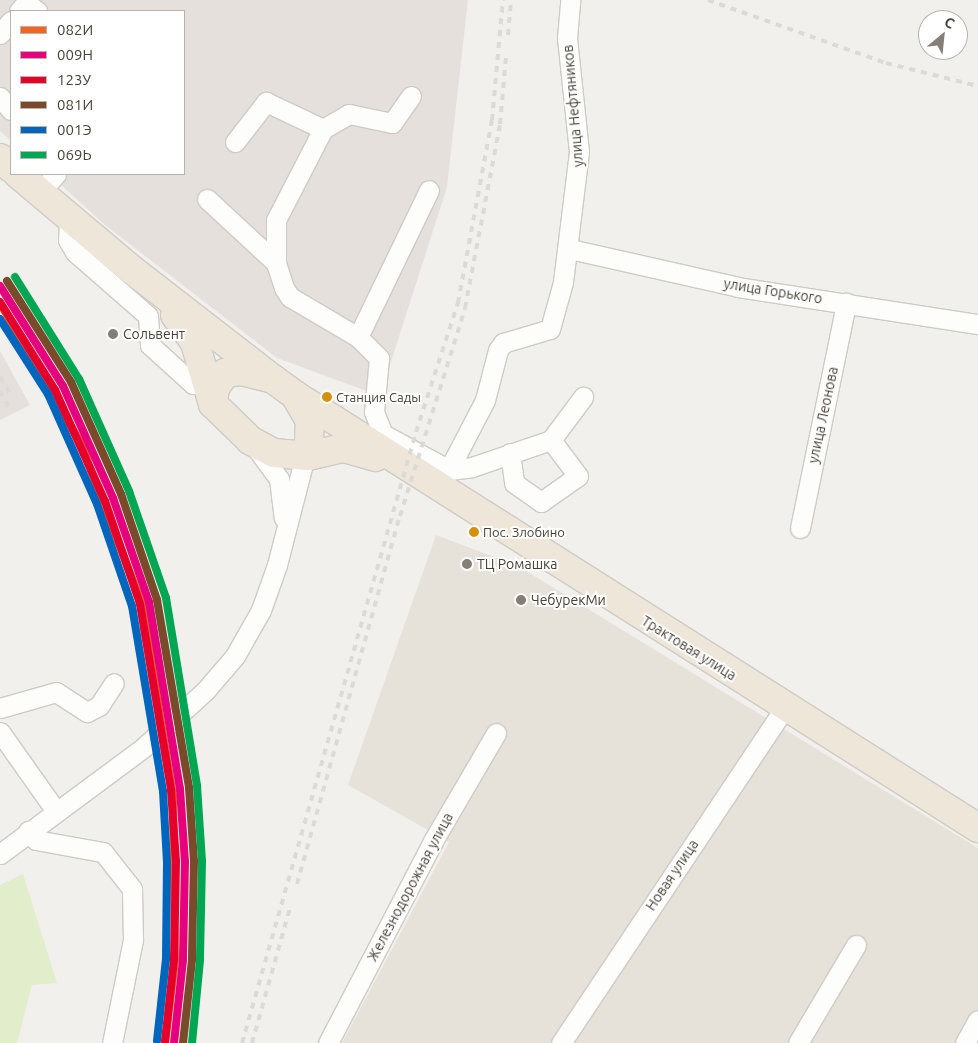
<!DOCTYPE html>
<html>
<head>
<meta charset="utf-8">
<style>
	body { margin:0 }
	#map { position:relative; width:978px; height:1043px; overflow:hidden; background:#f2f0ec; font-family:Ubuntu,sans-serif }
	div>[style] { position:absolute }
	.residential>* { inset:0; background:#e7e2d9 }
	.industrial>* { inset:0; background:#e5e0db }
	.green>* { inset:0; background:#e1edcb }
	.roads { filter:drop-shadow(1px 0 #cecbc6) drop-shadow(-1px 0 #cecbc6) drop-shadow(0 1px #cecbc6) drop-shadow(0 -1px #cecbc6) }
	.minor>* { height:19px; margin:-9.5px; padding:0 9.5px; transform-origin:9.5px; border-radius:9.5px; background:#fdfdfc }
	.highway>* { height:28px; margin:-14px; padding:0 14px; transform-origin:14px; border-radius:14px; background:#ede6d9 }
	.rail>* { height:4px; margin-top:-2px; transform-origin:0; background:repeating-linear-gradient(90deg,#dadad9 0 6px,transparent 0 12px) }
	.rail-1>* { height:8px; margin:-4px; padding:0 4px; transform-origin:4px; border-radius:4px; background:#f26522 }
	.rail-2>* { height:8px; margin:-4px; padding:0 4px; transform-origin:4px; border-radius:4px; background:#e5007d }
	.rail-3>* { height:8px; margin:-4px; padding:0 4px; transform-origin:4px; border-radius:4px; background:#e4002b }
	.rail-4>* { height:8px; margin:-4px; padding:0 4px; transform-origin:4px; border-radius:4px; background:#7a4b2a }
	.rail-5>* { height:8px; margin:-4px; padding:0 4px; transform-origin:4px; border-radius:4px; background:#0065bd }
	.rail-6>* { height:8px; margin:-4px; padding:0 4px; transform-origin:4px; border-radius:4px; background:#00a651 }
	.dots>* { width:14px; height:14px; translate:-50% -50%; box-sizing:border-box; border:2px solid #fff; border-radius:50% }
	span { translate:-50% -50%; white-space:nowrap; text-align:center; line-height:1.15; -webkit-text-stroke:4px #fff; paint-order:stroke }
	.bus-label { font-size:13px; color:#4a4137 }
	.left { translate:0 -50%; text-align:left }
	.street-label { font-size:14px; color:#4a4137 }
	.poi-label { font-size:14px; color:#4a4137 }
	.legend { position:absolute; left:10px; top:10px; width:175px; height:165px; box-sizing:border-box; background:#fff; border:1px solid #b7b3af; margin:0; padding:6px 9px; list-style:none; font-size:15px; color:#4a4137 }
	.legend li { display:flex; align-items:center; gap:10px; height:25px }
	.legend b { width:25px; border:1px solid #b7b3af }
	.north { position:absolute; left:918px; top:10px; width:50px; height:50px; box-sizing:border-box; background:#fff; border:1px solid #b7b3af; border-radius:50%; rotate:28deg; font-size:14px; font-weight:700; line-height:20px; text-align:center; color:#4a4137 }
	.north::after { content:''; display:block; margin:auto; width:18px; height:22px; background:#857e76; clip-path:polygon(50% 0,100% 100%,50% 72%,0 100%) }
</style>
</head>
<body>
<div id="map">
	<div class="residential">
		<div style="clip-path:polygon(436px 535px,518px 566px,978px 848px,978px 1043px,342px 1043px,449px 842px,348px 785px)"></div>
	</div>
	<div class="industrial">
		<div style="clip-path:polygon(0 0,468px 0,447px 187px,380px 396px,277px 358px,105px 225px,49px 174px,184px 174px,184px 11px,11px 11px,11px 141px,0 131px)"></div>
		<div style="clip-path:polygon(0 351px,30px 405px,0 420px)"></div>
	</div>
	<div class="green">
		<div style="clip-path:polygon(23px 874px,57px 983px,32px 985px,17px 1043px,0 1043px,0 885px)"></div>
	</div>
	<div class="roads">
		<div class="minor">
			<div style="left:19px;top:11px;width:11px;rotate:-49deg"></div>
			<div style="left:26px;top:3px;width:14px;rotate:36deg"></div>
			<div style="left:0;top:34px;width:17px;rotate:-50deg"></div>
			<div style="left:411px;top:96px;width:33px;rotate:125deg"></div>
			<div style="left:392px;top:123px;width:44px;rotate:-168.2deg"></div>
			<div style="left:349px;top:114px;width:30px;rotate:150deg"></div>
			<div style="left:323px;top:129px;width:102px;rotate:117.3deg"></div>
			<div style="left:276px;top:220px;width:43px;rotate:90deg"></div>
			<div style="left:276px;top:263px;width:26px;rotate:72deg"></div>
			<div style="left:284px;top:288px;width:11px;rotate:56deg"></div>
			<div style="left:290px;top:297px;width:79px;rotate:30.5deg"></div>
			<div style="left:358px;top:337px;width:30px;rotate:45deg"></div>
			<div style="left:379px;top:358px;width:54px;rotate:95.3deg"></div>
			<div style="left:374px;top:412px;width:24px;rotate:68deg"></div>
			<div style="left:383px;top:434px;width:75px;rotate:28.6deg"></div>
			<div style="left:449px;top:470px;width:23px;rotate:-7deg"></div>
			<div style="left:472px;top:467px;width:83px;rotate:-18.9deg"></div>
			<div style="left:551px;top:440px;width:54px;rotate:-53.3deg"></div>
			<div style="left:0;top:97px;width:17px;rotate:50deg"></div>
			<div style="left:235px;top:142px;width:51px;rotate:-52.2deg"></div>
			<div style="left:266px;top:102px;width:63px;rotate:25.3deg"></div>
			<div style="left:40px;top:192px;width:24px;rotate:-48deg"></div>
			<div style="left:207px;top:199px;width:94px;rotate:42.8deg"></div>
			<div style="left:69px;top:217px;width:23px;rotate:92deg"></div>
			<div style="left:68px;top:240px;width:14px;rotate:60deg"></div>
			<div style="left:75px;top:252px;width:97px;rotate:41.2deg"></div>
			<div style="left:148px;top:316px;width:29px;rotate:86deg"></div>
			<div style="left:150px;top:345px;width:58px;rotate:42.2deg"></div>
			<div style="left:193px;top:384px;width:16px;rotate:-4deg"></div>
			<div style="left:570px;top:249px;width:172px;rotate:12.7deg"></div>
			<div style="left:738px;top:287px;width:243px;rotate:8.8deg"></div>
			<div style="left:358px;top:337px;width:163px;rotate:-64.2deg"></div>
			<div style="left:254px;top:445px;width:42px;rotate:53.7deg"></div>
			<div style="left:279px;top:479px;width:39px;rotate:83deg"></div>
			<div style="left:510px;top:453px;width:30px;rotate:82deg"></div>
			<div style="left:514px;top:483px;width:33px;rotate:35deg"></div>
			<div style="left:541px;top:502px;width:45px;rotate:-35.1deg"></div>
			<div style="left:578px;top:476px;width:45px;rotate:-126.9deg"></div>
			<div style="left:445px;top:477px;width:87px;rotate:-62.5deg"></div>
			<div style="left:485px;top:400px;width:52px;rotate:-75.4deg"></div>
			<div style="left:498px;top:350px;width:9px;rotate:-54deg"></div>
			<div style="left:503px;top:343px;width:49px;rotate:-16.6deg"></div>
			<div style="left:550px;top:329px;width:49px;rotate:-74.5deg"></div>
			<div style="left:563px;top:282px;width:131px;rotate:-83deg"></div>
			<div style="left:579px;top:152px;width:115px;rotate:-96deg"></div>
			<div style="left:567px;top:38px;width:38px;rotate:-85deg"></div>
			<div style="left:800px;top:528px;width:230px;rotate:-78.4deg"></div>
			<div style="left:0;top:708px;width:58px;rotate:-15.9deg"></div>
			<div style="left:56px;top:692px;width:37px;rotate:33deg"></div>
			<div style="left:87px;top:712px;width:13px;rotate:-27deg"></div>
			<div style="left:99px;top:706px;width:27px;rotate:-57deg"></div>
			<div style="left:0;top:732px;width:97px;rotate:54.7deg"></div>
			<div style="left:28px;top:831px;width:12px;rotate:48deg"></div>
			<div style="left:36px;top:840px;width:68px;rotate:10.2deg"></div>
			<div style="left:103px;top:852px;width:47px;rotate:51.9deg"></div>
			<div style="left:132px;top:889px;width:51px;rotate:88.9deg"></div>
			<div style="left:133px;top:940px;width:105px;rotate:101.5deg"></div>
			<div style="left:0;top:854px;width:179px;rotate:-36.6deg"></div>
			<div style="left:144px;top:747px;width:83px;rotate:-42.6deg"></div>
			<div style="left:205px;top:691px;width:46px;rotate:-49.4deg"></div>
			<div style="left:235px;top:656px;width:53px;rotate:-60.5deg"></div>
			<div style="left:261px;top:610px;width:48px;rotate:-70.4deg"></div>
			<div style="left:277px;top:565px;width:113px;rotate:-75.6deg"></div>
			<div style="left:328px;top:1043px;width:228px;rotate:-62.5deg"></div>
			<div style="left:433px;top:841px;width:125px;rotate:-59.7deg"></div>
			<div style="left:561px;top:1043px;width:402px;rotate:-56.3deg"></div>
			<div style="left:798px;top:1043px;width:114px;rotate:-59.4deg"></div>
			<div style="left:965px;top:1043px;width:26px;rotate:-61deg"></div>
		</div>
		<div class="highway">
			<div style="left:0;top:158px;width:15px;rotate:42deg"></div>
			<div style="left:18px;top:174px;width:148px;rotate:40.1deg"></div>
			<div style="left:131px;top:269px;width:180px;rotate:37.8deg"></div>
			<div style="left:175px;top:315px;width:34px;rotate:54deg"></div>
			<div style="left:195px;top:343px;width:64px;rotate:73.6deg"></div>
			<div style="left:241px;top:371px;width:33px;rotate:14deg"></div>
			<div style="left:273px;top:379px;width:27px;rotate:36deg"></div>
			<div style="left:295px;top:395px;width:30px;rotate:60deg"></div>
			<div style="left:310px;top:421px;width:35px;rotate:93deg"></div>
			<div style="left:308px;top:456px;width:34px;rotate:-175deg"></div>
			<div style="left:274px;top:453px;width:27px;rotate:-152deg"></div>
			<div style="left:250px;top:440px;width:52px;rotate:-135.8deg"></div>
			<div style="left:213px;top:404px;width:16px;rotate:-83deg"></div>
			<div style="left:215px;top:388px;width:18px;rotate:-56deg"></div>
			<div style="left:225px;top:373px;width:16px;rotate:-7deg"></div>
			<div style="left:295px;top:395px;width:809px;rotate:32.37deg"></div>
			<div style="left:308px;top:456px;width:37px;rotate:-13deg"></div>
			<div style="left:344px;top:448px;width:33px;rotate:16deg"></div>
		</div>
	</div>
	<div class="rail">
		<div style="left:708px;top:0;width:189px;rotate:19.5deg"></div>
		<div style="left:886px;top:63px;width:95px;rotate:14deg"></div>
		<div style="left:508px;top:35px;width:35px;rotate:-85deg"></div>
		<div style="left:0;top:377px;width:19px;rotate:58deg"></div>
		<div style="left:0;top:391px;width:17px;rotate:62deg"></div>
		<div style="left:297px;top:884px;width:382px;rotate:-74.4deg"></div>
		<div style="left:400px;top:516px;width:218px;rotate:-72.6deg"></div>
		<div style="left:465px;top:308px;width:187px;rotate:-79.2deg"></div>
		<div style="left:500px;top:124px;width:67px;rotate:-84.9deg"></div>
		<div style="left:242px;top:1043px;width:635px;rotate:-74.1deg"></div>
		<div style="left:416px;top:432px;width:136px;rotate:-72deg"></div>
		<div style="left:458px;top:303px;width:186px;rotate:-79.5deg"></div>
		<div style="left:492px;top:120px;width:121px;rotate:-84.8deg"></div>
		<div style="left:252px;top:1043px;width:140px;rotate:-74.3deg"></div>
	</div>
	<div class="rail-1">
		<div style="left:0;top:303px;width:163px;rotate:60.1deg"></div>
		<div style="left:81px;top:444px;width:172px;rotate:69.2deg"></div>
		<div style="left:142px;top:605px;width:194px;rotate:80.8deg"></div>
		<div style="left:173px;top:797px;width:163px;rotate:89.3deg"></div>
		<div style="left:175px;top:960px;width:84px;rotate:96.9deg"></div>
	</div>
	<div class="rail-2">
		<div style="left:0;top:286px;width:118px;rotate:57.8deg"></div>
		<div style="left:63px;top:386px;width:123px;rotate:65.9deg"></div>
		<div style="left:113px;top:498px;width:110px;rotate:70.9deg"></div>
		<div style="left:149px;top:602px;width:190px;rotate:80.6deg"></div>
		<div style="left:180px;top:789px;width:73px;rotate:86.1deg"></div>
		<div style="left:185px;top:862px;width:98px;rotate:91.2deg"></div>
		<div style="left:183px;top:960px;width:83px;rotate:96.2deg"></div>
	</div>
	<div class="rail-3">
		<div style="left:0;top:302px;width:104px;rotate:58deg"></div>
		<div style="left:55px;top:390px;width:122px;rotate:65.8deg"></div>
		<div style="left:105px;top:501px;width:109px;rotate:71.2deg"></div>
		<div style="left:140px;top:604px;width:189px;rotate:80.5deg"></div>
		<div style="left:171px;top:790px;width:72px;rotate:86deg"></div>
		<div style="left:176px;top:862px;width:97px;rotate:91.2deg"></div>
		<div style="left:174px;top:959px;width:83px;rotate:96.2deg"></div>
	</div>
	<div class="rail-4">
		<div style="left:7px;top:281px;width:120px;rotate:57.6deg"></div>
		<div style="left:71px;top:382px;width:123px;rotate:65.9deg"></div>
		<div style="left:121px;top:494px;width:112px;rotate:71.2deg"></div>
		<div style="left:157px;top:600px;width:191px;rotate:80.3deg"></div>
		<div style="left:189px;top:788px;width:73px;rotate:86.1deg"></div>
		<div style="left:194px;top:861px;width:99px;rotate:91.2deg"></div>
		<div style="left:192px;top:960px;width:83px;rotate:96.2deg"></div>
	</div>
	<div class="rail-5">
		<div style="left:0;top:319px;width:89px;rotate:57.4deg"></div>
		<div style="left:48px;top:394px;width:120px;rotate:66deg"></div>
		<div style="left:97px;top:504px;width:108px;rotate:71.1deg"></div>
		<div style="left:132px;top:606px;width:188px;rotate:80.5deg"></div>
		<div style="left:163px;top:791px;width:71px;rotate:86.8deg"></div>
		<div style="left:167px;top:862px;width:97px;rotate:90.6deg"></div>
		<div style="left:166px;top:959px;width:82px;rotate:96.3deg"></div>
	</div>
	<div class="rail-6">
		<div style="left:15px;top:277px;width:120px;rotate:57.9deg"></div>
		<div style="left:79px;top:379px;width:123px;rotate:65.9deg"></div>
		<div style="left:129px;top:491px;width:113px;rotate:70.9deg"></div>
		<div style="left:166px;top:598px;width:191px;rotate:80.6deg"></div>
		<div style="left:197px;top:786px;width:75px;rotate:86.2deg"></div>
		<div style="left:202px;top:861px;width:99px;rotate:91.2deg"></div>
		<div style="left:200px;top:960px;width:83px;rotate:95.5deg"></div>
	</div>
	<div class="dots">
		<div style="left:113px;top:334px;background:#857e76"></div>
		<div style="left:327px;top:397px;background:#d4920b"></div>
		<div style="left:474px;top:532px;background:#d4920b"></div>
		<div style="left:467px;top:564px;background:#857e76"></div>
		<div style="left:521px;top:600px;background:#857e76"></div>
	</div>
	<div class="bus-label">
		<span class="left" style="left:336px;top:397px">Станция Сады</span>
		<span class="left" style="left:483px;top:532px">Пос. Злобино</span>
	</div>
	<div class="street-label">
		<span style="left:573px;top:106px;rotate:-95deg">улица Нефтяников</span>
		<span style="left:773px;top:291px;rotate:9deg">улица Горького</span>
		<span style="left:823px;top:415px;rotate:-78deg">улица Леонова</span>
		<span style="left:689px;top:648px;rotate:32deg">Трактовая улица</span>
		<span style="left:672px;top:875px;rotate:-56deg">Новая улица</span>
		<span style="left:410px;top:887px;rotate:-62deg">Железнодорожная улица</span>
	</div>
	<div class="poi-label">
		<span class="left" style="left:123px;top:334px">Сольвент</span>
		<span class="left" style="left:477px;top:564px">ТЦ Ромашка</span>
		<span class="left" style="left:531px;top:600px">ЧебурекМи</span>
	</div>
	<ul class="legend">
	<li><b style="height:6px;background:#f26522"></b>082И</li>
	<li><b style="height:6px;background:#e5007d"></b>009Н</li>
	<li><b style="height:6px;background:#e4002b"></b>123У</li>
	<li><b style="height:6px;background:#7a4b2a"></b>081И</li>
	<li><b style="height:6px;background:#0065bd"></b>001Э</li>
	<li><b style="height:6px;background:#00a651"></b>069Ь</li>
	</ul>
	<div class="north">С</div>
</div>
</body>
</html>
